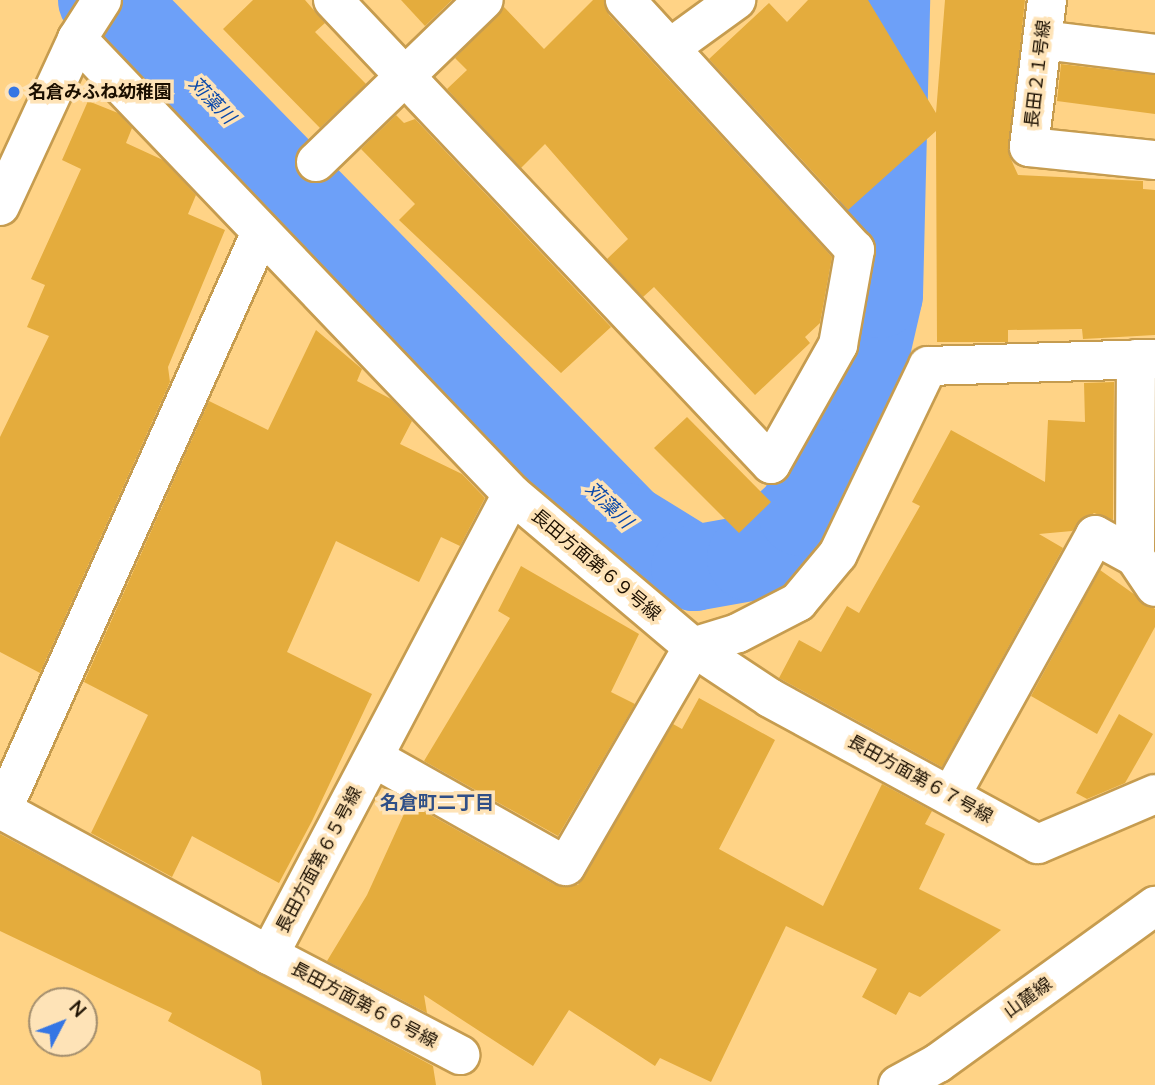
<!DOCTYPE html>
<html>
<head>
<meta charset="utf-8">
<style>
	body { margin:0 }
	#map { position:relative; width:1155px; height:1085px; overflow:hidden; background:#ffd386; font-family:"Nunito Sans","Noto Sans JP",sans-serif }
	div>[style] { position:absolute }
	.river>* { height:86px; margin:-43px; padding:0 43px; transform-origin:43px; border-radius:43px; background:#6da0f8 }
	.building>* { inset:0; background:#e4ac3d }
	.roads { filter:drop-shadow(2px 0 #c69c4f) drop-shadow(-2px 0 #c69c4f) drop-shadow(0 2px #c69c4f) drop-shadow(0 -2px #c69c4f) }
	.minor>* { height:38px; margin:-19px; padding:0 19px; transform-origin:19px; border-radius:19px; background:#fff }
	.major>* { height:38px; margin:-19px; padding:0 19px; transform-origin:19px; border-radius:19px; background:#fff }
	.dots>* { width:19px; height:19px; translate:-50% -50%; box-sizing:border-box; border:4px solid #fee3b7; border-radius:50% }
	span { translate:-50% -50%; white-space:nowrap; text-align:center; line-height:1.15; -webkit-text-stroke:7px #fee3b7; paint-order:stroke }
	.street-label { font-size:18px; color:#1b0f00 }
	.poi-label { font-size:18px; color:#1b0f00; font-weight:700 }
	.left { translate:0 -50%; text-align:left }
	.water-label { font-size:19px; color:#0948ab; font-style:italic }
	.neighbourhood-label { font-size:19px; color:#2f4f87; font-weight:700 }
	.north { position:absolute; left:28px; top:987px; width:70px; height:70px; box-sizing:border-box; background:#fee3b7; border:2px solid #a38e6e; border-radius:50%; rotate:48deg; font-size:19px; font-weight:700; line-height:28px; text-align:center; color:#1b0f00 }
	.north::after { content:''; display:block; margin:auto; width:24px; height:32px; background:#3576e4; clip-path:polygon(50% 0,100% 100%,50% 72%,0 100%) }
</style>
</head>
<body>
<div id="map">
	<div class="river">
		<div style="left:101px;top:0;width:31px;rotate:31deg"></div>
		<div style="left:128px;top:16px;width:713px;rotate:45.68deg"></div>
		<div style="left:626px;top:526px;width:80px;rotate:31.7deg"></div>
		<div style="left:694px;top:568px;width:57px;rotate:-10.1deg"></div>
		<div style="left:750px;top:558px;width:68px;rotate:-41.4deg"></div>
		<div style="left:801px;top:513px;width:136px;rotate:-65.1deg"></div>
		<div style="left:858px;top:390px;width:98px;rotate:-77deg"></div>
		<div style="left:880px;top:295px;width:295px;rotate:-88.6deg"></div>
	</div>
	<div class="building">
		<div style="clip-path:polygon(253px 0,305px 0,325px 23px,315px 32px,366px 84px,320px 128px,223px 29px)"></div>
		<div style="clip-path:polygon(401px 0,452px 0,425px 26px)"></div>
		<div style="clip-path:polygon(593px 0,604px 0,609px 15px,832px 257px,820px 323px,805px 337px,810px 343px,755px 395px,654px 287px,643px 297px,607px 259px,628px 239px,545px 144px,521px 168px,447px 89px,467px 70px,455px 58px,504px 7px,544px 49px)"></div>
		<div style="clip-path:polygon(808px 0,868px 0,936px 113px,945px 0,1025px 0,1009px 155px,1018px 175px,1143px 181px,1143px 189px,1155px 190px,1155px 335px,1083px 339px,1082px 329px,1008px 330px,1008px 342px,937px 342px,936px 131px,848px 210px,709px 59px,769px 3px,787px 22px)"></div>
		<div style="clip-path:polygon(1061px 64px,1155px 75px,1155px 114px,1057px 101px)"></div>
		<div style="clip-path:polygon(88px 101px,118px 113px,132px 128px,126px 143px,163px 160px,196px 195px,188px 214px,225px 230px,168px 367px,170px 382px,40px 673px,0 652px,0 437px,49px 336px,27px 327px,45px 285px,31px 279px,81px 169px,62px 160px)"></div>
		<div style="clip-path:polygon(396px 115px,404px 123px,415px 119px,611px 327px,561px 373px,399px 220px,415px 204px,361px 149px)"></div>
		<div style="clip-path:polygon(316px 330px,362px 369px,357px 381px,391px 399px,412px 421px,400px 444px,462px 474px,485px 498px,460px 546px,441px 537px,419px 582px,336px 541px,287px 652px,372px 694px,312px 821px,279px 883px,192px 836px,172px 877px,91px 833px,148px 715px,84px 682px,209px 401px,268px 430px)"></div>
		<div style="clip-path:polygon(1114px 382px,1113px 520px,1094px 513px,1072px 531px,1039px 534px,1063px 548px,942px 767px,779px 678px,799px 640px,821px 652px,847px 606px,859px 613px,920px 506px,912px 502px,951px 430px,1045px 482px,1048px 420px,1085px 422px,1084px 383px)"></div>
		<div style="clip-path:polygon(687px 417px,771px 502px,739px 533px,654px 448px)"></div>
		<div style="clip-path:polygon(521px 566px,639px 634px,611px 692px,635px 704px,558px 836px,424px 761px,510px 618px,498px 611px)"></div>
		<div style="clip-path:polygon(1100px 570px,1155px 609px,1155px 627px,1097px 734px,1031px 696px)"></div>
		<div style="clip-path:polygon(699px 698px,775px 740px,719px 849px,823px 906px,882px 784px,932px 811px,925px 824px,945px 834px,919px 889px,1001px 930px,920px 997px,909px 992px,896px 1015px,862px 997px,877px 969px,786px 926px,711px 1082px,660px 1058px,655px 1066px,569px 1010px,533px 1066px,424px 995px,427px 1013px,327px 961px,367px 895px,409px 803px,555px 885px,578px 885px,673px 724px,682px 729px)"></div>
		<div style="clip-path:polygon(1119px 714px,1153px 734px,1125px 783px,1087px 799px,1076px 793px)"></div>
		<div style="clip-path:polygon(0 834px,433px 1066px,436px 1085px,262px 1085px,260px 1071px,168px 1021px,172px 1013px,0 931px)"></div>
	</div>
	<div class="roads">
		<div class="minor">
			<div style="left:333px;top:0;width:638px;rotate:46.65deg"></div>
			<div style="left:771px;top:464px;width:137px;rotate:-60.6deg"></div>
			<div style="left:838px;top:345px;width:97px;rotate:-79.9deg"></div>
			<div style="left:855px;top:250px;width:340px;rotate:-132.6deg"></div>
			<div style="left:1047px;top:0;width:148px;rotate:97deg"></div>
			<div style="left:1029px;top:147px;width:127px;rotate:5.9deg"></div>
			<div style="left:77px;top:39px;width:629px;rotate:46.29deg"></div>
			<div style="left:512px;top:494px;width:237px;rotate:40.2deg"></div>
			<div style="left:693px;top:647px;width:47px;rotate:-17.3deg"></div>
			<div style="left:738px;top:633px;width:68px;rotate:-27.3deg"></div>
			<div style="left:798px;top:602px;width:62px;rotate:-50.2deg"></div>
			<div style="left:838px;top:554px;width:208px;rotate:-64.4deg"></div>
			<div style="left:928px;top:366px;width:227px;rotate:-1.8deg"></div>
			<div style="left:1043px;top:40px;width:113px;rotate:7.1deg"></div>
			<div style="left:670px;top:48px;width:82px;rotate:-36deg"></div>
			<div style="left:316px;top:162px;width:233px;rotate:-44deg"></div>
			<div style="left:0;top:206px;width:184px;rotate:-65.2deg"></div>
			<div style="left:77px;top:39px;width:46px;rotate:-57.3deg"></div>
			<div style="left:1136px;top:359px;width:198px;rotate:90.3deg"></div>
			<div style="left:1135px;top:557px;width:36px;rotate:56deg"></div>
			<div style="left:374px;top:758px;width:220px;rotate:29.4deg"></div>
			<div style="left:566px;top:866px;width:253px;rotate:-59.9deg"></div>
			<div style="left:693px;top:647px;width:92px;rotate:33.5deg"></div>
			<div style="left:770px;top:698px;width:305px;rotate:28.6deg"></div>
			<div style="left:1038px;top:844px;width:127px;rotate:-23.1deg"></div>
			<div style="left:951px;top:795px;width:297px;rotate:-61deg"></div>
			<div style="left:1095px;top:535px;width:46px;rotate:28.8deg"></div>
			<div style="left:0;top:809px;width:306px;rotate:28.5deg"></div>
			<div style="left:269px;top:955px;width:521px;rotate:-62.21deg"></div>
			<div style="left:2px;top:811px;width:634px;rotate:-65.9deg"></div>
			<div style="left:269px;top:955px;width:216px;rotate:27.6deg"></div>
		</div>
		<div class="major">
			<div style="left:898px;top:1085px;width:46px;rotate:-28.8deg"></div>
			<div style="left:938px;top:1063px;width:268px;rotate:-35.9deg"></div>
		</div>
	</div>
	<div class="dots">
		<div style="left:14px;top:92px;background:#3576e4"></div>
	</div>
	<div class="street-label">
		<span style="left:1038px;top:74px;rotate:-83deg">長田２１号線</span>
		<span style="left:596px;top:565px;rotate:40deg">長田方面第６９号線</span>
		<span style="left:920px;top:779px;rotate:29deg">長田方面第６７号線</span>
		<span style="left:319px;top:860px;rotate:-62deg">長田方面第６５号線</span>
		<span style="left:1028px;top:998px;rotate:-36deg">山麓線</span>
		<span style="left:364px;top:1005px;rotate:28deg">長田方面第６６号線</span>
	</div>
	<div class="poi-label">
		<span class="left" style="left:28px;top:92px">名倉みふね幼稚園</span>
	</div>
	<div class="water-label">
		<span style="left:211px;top:101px;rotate:46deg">苅藻川</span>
		<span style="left:608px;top:506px;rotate:44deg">苅藻川</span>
	</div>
	<div class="neighbourhood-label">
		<span style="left:437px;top:804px">名倉町二丁目</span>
	</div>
	<div class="north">N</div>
</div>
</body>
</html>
